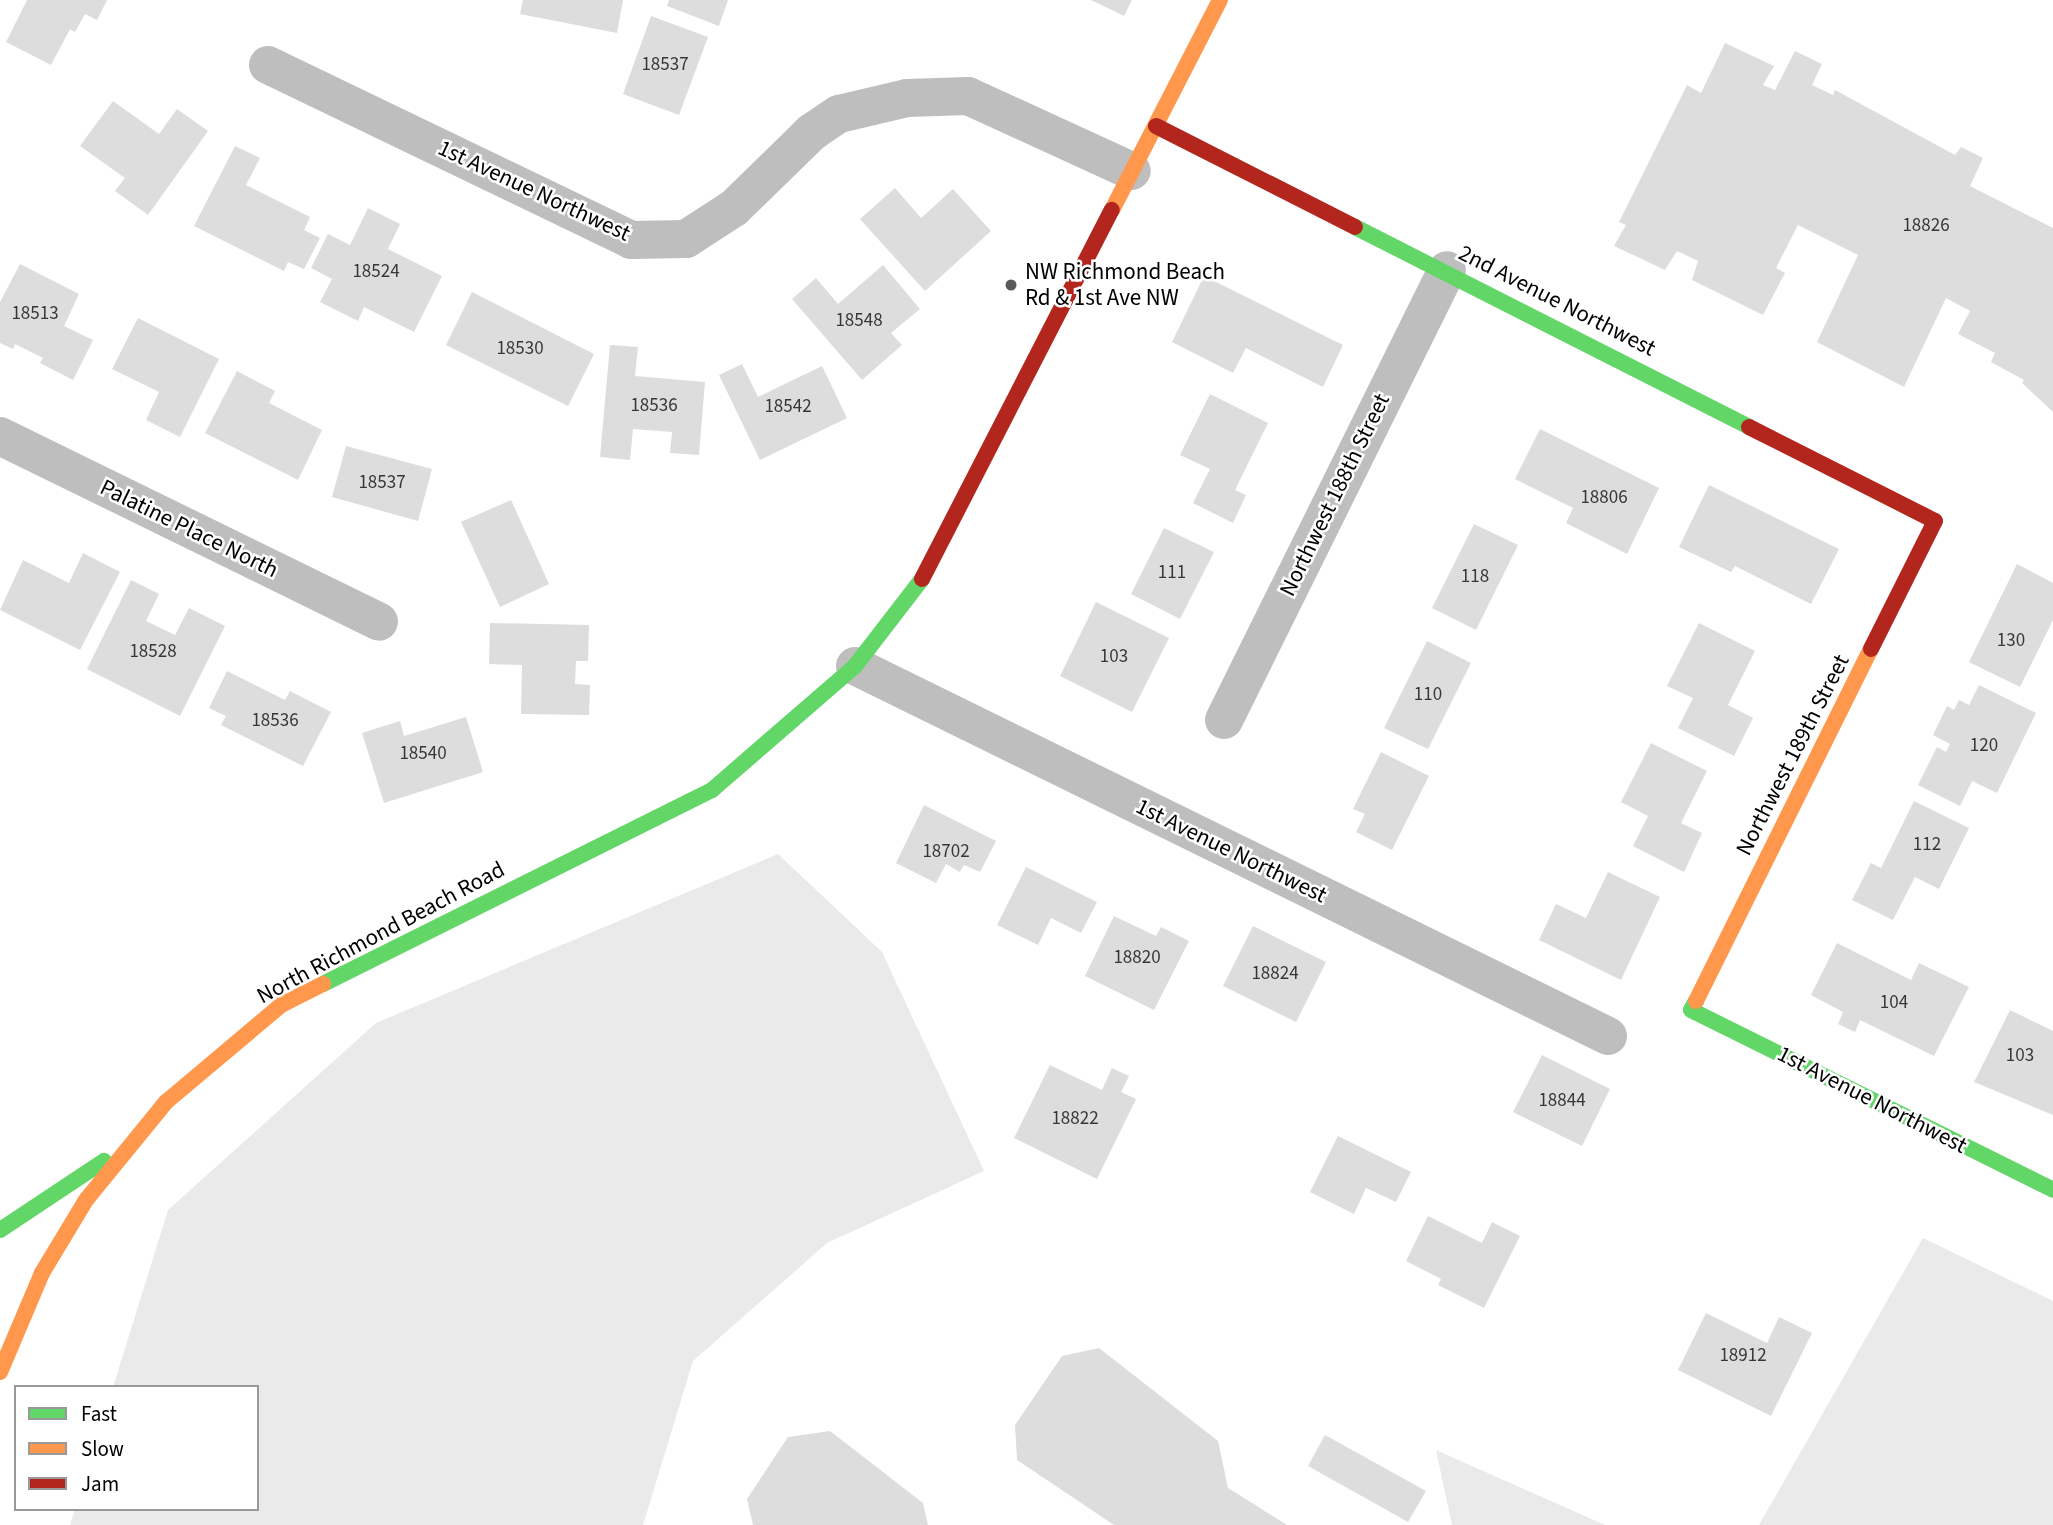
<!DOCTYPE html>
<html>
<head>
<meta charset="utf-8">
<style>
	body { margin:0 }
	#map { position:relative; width:2053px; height:1525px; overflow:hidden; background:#fff; font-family:"Source Sans 3",sans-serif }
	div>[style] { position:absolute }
	.green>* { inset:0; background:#eaeaea }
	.building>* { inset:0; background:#ddd }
	.street>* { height:38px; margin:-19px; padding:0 19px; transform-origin:19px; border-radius:19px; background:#bebebe }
	.fast>* { height:16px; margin:-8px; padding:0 8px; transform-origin:8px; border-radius:8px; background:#63d668 }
	.slow>* { height:16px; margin:-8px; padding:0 8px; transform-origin:8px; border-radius:8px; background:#ff974d }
	.jam>* { height:16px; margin:-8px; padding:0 8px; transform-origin:8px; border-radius:8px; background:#b3261e }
	.dots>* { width:19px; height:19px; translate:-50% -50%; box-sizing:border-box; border:4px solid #fff; border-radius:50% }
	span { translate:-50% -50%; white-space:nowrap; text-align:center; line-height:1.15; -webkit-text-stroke:5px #fff; paint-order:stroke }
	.number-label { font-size:19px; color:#373737 }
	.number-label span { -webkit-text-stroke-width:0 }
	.street-label { font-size:23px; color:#000 }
	.poi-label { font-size:23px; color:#000 }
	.left { translate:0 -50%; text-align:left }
	.legend { position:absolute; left:14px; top:1385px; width:245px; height:126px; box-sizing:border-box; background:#fff; border:2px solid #999; margin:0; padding:9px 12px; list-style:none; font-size:21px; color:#000 }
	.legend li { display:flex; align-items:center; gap:14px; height:35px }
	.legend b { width:35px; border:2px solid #999 }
</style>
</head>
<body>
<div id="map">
	<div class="green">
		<div style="clip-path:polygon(778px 854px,882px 952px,984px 1171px,827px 1243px,693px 1361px,643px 1525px,70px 1525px,75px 1509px,257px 1509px,257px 1387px,113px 1387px,168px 1210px,376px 1023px)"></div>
		<div style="clip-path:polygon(1923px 1238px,2053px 1301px,2053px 1525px,1759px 1525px)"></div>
		<div style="clip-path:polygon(1436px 1450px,1605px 1525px,1452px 1525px)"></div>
	</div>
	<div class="building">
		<div style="clip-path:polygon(27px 0,107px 0,97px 20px,85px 14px,75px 32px,70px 29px,51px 65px,6px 42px)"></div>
		<div style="clip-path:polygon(523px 0,623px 0,617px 33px,520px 14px)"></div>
		<div style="clip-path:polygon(669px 0,728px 0,719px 26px,667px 6px)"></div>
		<div style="clip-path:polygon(1091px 0,1132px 0,1124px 16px)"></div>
		<div style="clip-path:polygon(651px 16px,708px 37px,679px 115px,623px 94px)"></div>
		<div style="clip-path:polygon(1725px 43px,1774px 66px,1763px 85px,1775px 90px,1795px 51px,1822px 64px,1812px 85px,1833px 95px,1835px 90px,1955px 155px,1961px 147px,1983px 158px,1970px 186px,2053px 228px,2053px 412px,2022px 383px,2024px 380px,1991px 362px,1995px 353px,1958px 334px,1970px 311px,1946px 298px,1904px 387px,1817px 342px,1858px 255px,1798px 225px,1776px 268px,1785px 273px,1763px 315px,1692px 280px,1698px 261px,1677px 251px,1665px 270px,1614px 246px,1626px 225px,1619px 222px,1687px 85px,1701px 93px)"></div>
		<div style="clip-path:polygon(113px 101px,159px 134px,177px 109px,208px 131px,148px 215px,115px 191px,125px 178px,80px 146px)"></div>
		<div style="clip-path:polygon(235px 146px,260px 158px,246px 185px,310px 217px,304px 230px,320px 238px,304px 269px,288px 262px,284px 271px,194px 226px)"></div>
		<div style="clip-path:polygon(895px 188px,921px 218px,953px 189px,991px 231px,925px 291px,860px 219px)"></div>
		<div style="clip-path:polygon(368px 208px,400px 224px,388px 249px,442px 276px,414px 332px,364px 307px,358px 321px,320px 302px,332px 279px,311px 268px,328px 234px,350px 245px)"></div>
		<div style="clip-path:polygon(20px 264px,79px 294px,64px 326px,93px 340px,73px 380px,40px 363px,43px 358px,15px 344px,13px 349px,0 343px,0 302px)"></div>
		<div style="clip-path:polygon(883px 265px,920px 309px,891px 333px,902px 345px,862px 380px,792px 299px,816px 278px,838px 304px)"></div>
		<div style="clip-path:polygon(1204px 276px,1343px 345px,1323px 387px,1246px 348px,1233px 373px,1172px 342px)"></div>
		<div style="clip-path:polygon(472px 292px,594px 354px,568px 406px,446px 345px)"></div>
		<div style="clip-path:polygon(138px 318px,219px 359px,180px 437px,146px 420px,159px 392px,112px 369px)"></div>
		<div style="clip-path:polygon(610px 345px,638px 347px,635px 376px,705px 382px,699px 455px,670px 453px,672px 432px,633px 429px,630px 460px,600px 457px)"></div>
		<div style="clip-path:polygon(742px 364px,758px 397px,822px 366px,847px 418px,760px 460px,719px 375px)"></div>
		<div style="clip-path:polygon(237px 371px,275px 391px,269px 403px,322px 430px,298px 480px,205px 433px)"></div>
		<div style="clip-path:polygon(1210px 394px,1268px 423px,1235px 490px,1246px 495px,1233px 523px,1193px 503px,1210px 469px,1180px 455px)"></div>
		<div style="clip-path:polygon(1540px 429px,1659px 488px,1627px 554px,1566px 523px,1573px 508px,1515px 479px)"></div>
		<div style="clip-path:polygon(346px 446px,432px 469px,418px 521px,332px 497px)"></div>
		<div style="clip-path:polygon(1709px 485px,1839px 549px,1811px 604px,1735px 566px,1731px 572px,1679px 547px)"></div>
		<div style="clip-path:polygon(511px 500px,549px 584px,500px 607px,461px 522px)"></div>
		<div style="clip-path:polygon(1474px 524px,1518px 545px,1476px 630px,1432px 608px)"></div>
		<div style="clip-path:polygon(1164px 528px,1214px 552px,1180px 619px,1131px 594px)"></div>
		<div style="clip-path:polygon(83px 553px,120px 572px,80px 650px,0 610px,23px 560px,69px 583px)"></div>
		<div style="clip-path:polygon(2017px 564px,2053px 583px,2053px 620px,2020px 687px,1969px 662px)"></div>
		<div style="clip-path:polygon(131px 580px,159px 594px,146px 621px,175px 635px,189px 608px,225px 626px,180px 716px,87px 669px)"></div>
		<div style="clip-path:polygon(1096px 602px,1169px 638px,1132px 712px,1060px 676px)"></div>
		<div style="clip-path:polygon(490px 623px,589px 625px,588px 661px,576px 661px,575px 684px,590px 685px,589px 715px,521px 714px,522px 665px,489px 664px)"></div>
		<div style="clip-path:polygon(1699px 623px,1755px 651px,1728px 705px,1753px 718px,1734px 756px,1678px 728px,1693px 698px,1667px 686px)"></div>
		<div style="clip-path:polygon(1427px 641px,1471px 663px,1428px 749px,1384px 728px)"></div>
		<div style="clip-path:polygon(227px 671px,285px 700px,290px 691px,331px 712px,303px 766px,221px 725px,226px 716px,209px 708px)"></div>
		<div style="clip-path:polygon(1979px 685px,2036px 713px,1997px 793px,1972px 781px,1960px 806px,1918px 785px,1937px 747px,1946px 752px,1950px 744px,1933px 735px,1947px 706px,1954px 710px,1959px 700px,1969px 705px)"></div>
		<div style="clip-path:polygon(466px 717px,483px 772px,384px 803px,362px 733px,400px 721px,404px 736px)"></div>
		<div style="clip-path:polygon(1651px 743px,1707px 771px,1681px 823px,1702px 833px,1684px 872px,1633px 846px,1648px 816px,1621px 802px)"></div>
		<div style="clip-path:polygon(1381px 752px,1429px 776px,1392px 850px,1356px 832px,1365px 814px,1353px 809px)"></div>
		<div style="clip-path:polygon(1914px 801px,1969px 828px,1939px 889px,1915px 877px,1893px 920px,1852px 900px,1871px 863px,1881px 868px)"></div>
		<div style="clip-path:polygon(924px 805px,996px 841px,980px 872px,964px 865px,960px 872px,946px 864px,936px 883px,896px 863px)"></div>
		<div style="clip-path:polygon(1026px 867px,1097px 902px,1081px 933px,1051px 918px,1038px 945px,997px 925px)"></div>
		<div style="clip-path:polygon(1608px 872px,1660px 897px,1621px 980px,1539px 940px,1556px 904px,1586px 918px)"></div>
		<div style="clip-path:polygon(1114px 916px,1156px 936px,1161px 927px,1189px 941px,1154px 1010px,1085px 976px)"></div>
		<div style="clip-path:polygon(1253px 926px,1326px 962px,1296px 1022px,1223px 986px)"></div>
		<div style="clip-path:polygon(1837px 943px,1911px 980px,1919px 963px,1969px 987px,1934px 1056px,1860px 1020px,1855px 1032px,1838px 1024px,1843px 1012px,1811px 995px)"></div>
		<div style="clip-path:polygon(2010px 1010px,2053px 1031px,2053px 1115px,1974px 1082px)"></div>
		<div style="clip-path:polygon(1542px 1055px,1610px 1089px,1582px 1146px,1513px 1112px)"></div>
		<div style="clip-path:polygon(1050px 1065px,1102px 1090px,1112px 1068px,1129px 1076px,1121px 1092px,1136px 1099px,1097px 1179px,1014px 1138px)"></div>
		<div style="clip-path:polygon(1338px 1136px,1411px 1172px,1396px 1202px,1366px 1188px,1354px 1214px,1310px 1192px)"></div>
		<div style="clip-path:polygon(1428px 1216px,1482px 1243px,1492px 1222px,1520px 1236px,1484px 1308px,1438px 1285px,1441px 1279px,1406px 1261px)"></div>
		<div style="clip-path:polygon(1706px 1313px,1767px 1343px,1779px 1317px,1812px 1333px,1771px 1416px,1678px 1370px)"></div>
		<div style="clip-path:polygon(1099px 1348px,1218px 1441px,1228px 1488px,1287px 1525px,1114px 1525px,1017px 1460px,1015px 1425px,1062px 1356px)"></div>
		<div style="clip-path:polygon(830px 1431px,923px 1503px,928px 1525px,753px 1525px,747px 1499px,788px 1437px)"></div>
		<div style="clip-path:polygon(1325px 1435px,1426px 1491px,1408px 1522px,1308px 1466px)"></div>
	</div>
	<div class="street">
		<div style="left:268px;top:65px;width:403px;rotate:25.7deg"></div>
		<div style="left:631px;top:240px;width:55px;rotate:-1deg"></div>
		<div style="left:686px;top:239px;width:57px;rotate:-32.9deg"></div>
		<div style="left:734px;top:208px;width:109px;rotate:-44.3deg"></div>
		<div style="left:812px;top:132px;width:32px;rotate:-34deg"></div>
		<div style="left:839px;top:114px;width:70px;rotate:-13.2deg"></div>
		<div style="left:907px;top:98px;width:61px;rotate:-1.9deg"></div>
		<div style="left:968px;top:96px;width:180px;rotate:24.6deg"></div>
		<div style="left:0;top:436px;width:422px;rotate:26.1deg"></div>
		<div style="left:855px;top:666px;width:839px;rotate:26.17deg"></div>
		<div style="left:1224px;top:720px;width:502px;rotate:-63.64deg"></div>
	</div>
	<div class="fast">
		<div style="left:1355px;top:227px;width:442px;rotate:26.9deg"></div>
		<div style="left:323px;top:984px;width:435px;rotate:-26.5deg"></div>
		<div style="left:712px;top:790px;width:189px;rotate:-40.9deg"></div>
		<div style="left:855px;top:666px;width:110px;rotate:-52.4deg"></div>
		<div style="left:1696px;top:1001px;width:10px;rotate:119deg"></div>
		<div style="left:1691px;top:1010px;width:404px;rotate:26.4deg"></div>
		<div style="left:0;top:1230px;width:125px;rotate:-33.6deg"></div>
	</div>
	<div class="slow">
		<div style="left:1112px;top:210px;width:236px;rotate:-62.8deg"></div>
		<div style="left:1696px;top:1001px;width:393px;rotate:-63.6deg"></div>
		<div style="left:0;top:1372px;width:108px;rotate:-67deg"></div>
		<div style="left:42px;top:1273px;width:85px;rotate:-58.9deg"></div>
		<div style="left:86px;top:1200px;width:127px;rotate:-50.8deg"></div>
		<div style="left:166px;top:1102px;width:150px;rotate:-40.1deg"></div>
		<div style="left:281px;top:1005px;width:47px;rotate:-26.6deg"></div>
	</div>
	<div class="jam">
		<div style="left:1156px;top:126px;width:223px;rotate:26.9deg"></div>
		<div style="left:1749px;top:427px;width:208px;rotate:26.8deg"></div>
		<div style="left:1935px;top:521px;width:143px;rotate:116.6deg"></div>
		<div style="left:922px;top:579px;width:415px;rotate:-62.8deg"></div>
	</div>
	<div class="dots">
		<div style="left:1011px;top:285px;background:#595959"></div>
	</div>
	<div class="number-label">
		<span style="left:665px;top:65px">18537</span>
		<span style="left:1926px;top:226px">18826</span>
		<span style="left:376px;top:272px">18524</span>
		<span style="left:35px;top:314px">18513</span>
		<span style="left:859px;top:321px">18548</span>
		<span style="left:520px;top:349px">18530</span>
		<span style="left:654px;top:406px">18536</span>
		<span style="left:788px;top:407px">18542</span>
		<span style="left:382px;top:483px">18537</span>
		<span style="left:1604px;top:498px">18806</span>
		<span style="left:1172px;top:573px">111</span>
		<span style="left:1475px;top:577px">118</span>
		<span style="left:2011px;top:641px">130</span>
		<span style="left:153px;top:652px">18528</span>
		<span style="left:1114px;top:657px">103</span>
		<span style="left:1428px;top:695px">110</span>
		<span style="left:275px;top:721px">18536</span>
		<span style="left:1984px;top:746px">120</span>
		<span style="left:423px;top:754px">18540</span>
		<span style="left:1927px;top:845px">112</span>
		<span style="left:946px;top:852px">18702</span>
		<span style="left:1137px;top:958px">18820</span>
		<span style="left:1275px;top:974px">18824</span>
		<span style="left:1894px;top:1003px">104</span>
		<span style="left:2020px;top:1056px">103</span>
		<span style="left:1562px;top:1101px">18844</span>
		<span style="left:1075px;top:1119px">18822</span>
		<span style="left:1743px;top:1356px">18912</span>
	</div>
	<div class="street-label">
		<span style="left:534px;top:191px;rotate:25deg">1st Avenue Northwest</span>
		<span style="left:1557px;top:301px;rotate:27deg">2nd Avenue Northwest</span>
		<span style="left:1335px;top:495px;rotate:-64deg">Northwest 188th Street</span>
		<span style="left:189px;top:529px;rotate:26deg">Palatine Place North</span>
		<span style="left:1793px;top:755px;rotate:-63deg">Northwest 189th Street</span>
		<span style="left:1231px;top:851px;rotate:26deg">1st Avenue Northwest</span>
		<span style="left:381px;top:933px;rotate:-28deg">North Richmond Beach Road</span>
		<span style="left:1872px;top:1100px;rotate:27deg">1st Avenue Northwest</span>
	</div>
	<div class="poi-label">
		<span class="left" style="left:1025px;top:285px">NW Richmond Beach<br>Rd &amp; 1st Ave NW</span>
	</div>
	<ul class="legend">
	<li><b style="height:9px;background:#63d668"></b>Fast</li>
	<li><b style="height:9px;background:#ff974d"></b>Slow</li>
	<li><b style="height:9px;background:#b3261e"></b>Jam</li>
	</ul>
</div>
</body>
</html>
